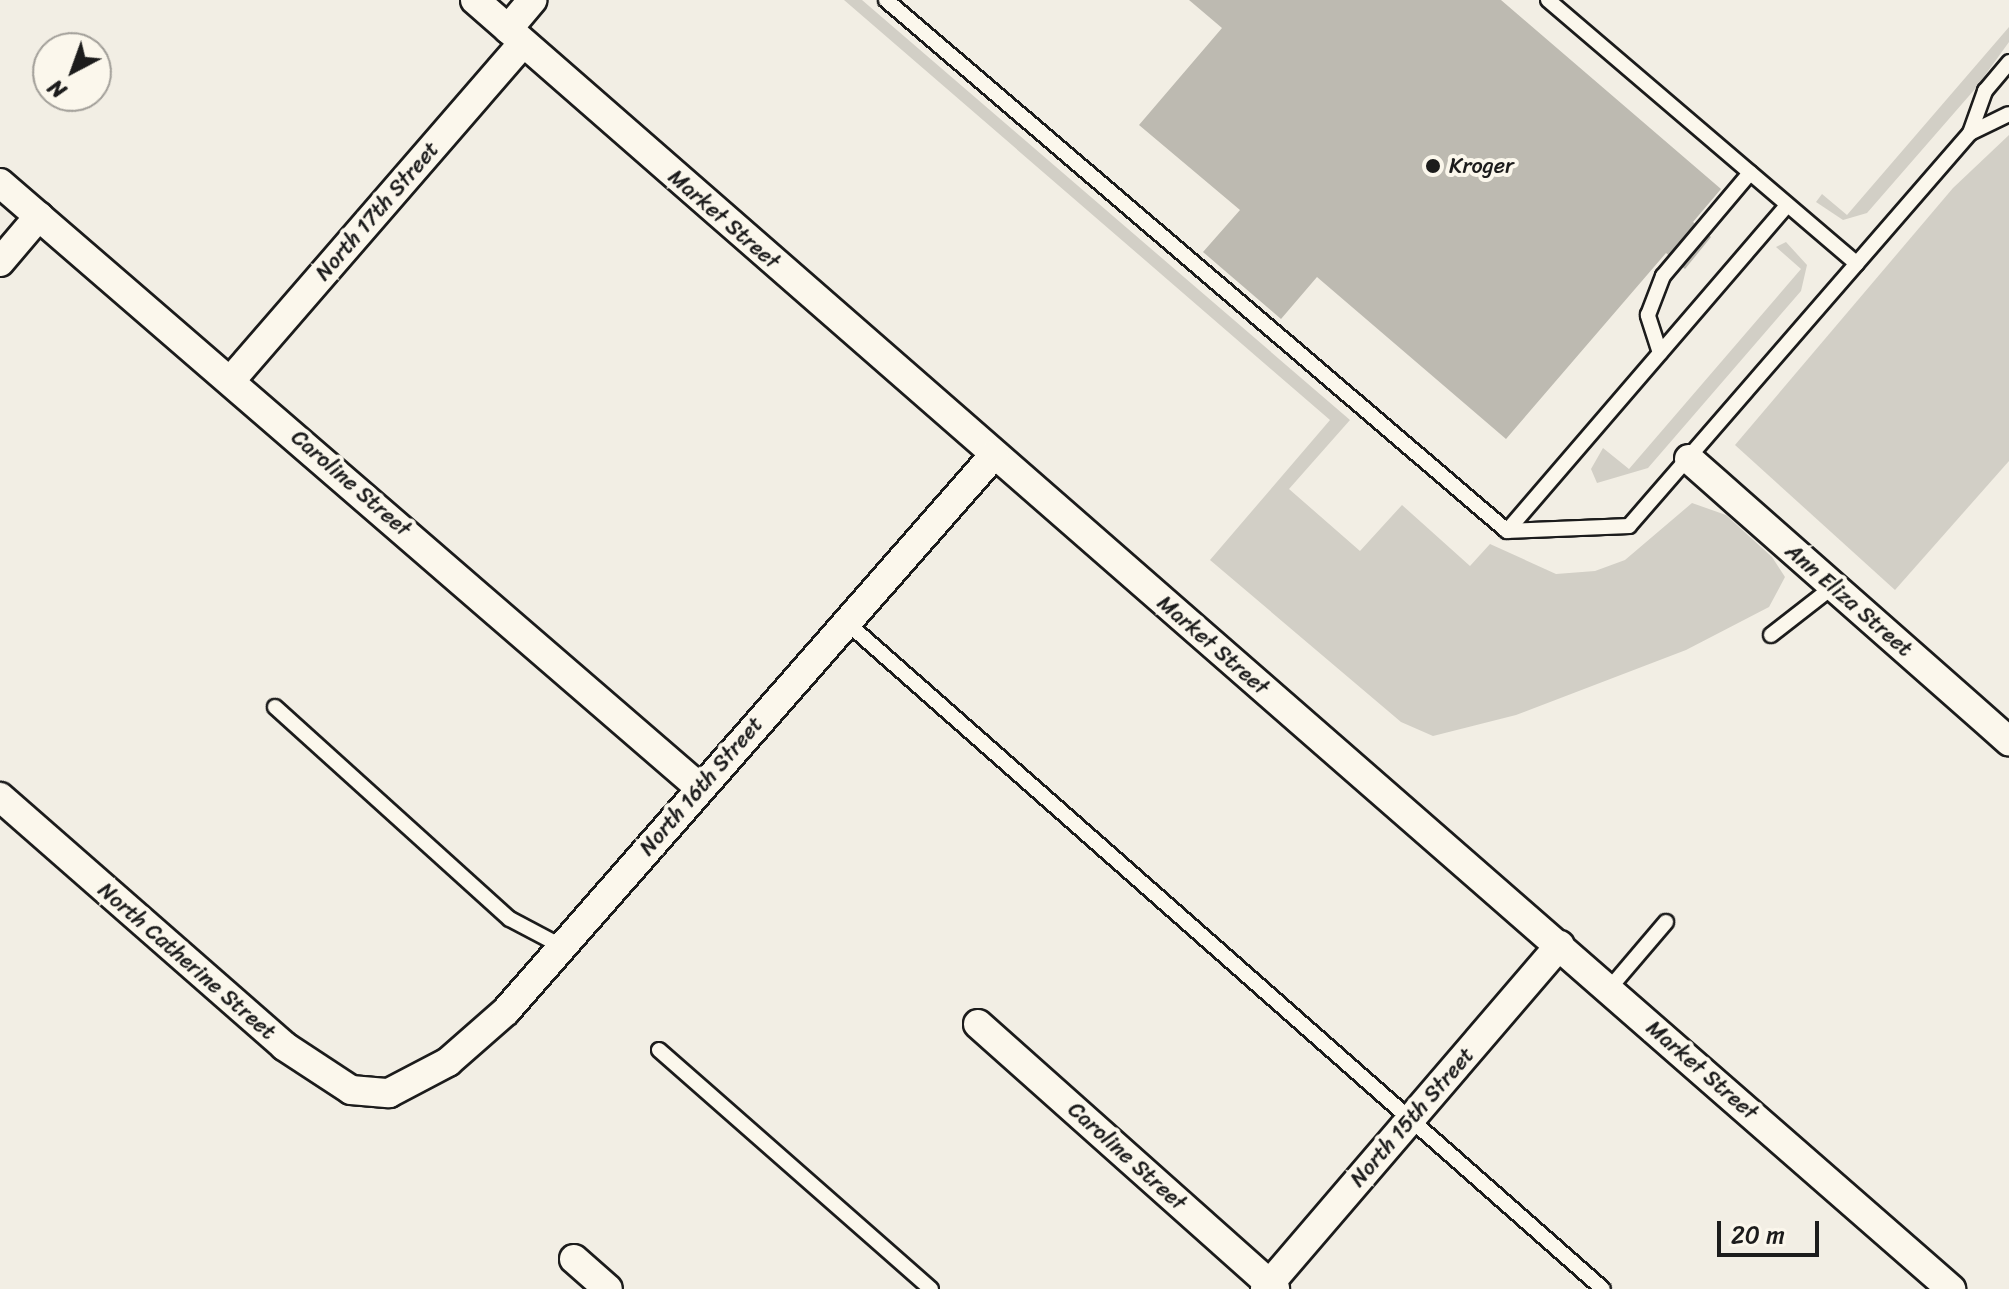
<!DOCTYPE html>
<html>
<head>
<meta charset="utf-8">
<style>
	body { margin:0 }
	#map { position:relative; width:2009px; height:1289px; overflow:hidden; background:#f2eee4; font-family:Sriracha,sans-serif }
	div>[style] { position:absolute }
	.green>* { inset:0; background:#d2cfc6 }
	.building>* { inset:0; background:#bdbab1 }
	.roads { filter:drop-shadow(2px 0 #1c1c1c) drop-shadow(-2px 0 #1c1c1c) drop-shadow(0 2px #1c1c1c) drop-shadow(0 -2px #1c1c1c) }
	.service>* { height:14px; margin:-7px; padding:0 7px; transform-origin:7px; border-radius:7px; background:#fbf7ec }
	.minor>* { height:28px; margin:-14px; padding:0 14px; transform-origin:14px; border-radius:14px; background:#fbf7ec }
	.dots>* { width:22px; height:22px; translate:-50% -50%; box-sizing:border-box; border:4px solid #fbf7ec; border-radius:50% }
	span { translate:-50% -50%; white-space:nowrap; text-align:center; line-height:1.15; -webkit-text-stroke:8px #fbf7ec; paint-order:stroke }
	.poi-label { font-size:22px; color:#1c1c1c }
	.left { translate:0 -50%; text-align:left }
	.street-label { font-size:22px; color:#1c1c1c }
	.north { position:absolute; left:32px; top:32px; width:80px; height:80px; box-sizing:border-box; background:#fbf7ec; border:2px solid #a29f99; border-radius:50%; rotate:221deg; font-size:22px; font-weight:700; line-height:32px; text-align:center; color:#1c1c1c }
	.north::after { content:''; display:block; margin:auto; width:28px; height:36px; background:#1c1c1c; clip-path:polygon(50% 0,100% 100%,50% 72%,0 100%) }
	.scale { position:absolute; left:1717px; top:1221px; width:102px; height:36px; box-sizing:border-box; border:4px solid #1c1c1c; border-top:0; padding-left:10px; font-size:24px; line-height:28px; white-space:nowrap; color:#1c1c1c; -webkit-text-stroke:6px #fbf7ec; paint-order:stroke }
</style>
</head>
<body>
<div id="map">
	<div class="green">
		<div style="clip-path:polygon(844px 0,862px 0,1350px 420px,1289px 489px,1360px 551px,1402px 505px,1470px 566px,1490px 544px,1556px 574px,1595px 571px,1625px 560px,1692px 503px,1726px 515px,1772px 557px,1785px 577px,1769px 607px,1686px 650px,1516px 715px,1433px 736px,1401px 722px,1210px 560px,1330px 420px)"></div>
		<div style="clip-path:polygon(2009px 27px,2009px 42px,1975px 89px,1867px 213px,1843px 220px,1816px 202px,1822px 194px,1847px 215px)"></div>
		<div style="clip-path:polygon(2009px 135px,2009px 461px,1895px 590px,1735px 445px,1953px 188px)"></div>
		<div style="clip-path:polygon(1786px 242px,1807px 265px,1801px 291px,1648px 468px,1597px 483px,1591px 469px,1603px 448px,1629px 469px,1801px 269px,1776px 247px)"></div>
	</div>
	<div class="building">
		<div style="clip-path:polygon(1189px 0,1501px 0,1721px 189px,1693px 222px,1711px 237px,1685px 269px,1666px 253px,1506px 439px,1317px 277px,1281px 319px,1203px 252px,1240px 210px,1139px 125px,1222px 28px)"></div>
	</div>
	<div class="roads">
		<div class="service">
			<div style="left:886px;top:0;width:817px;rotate:40.53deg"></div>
			<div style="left:1507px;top:531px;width:122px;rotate:-2.3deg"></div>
			<div style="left:1629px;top:526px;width:520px;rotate:-49.05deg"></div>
			<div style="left:1970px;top:133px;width:45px;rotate:-70.3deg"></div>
			<div style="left:1985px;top:91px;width:38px;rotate:-50deg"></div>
			<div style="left:1548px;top:0;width:406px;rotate:40.5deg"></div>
			<div style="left:1970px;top:133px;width:43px;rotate:-26deg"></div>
			<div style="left:1660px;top:353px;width:40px;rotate:-108deg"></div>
			<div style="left:1648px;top:315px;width:42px;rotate:-69deg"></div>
			<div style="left:1663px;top:276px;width:135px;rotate:-49.8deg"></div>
			<div style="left:1507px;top:531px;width:430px;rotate:-49.3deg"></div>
			<div style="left:845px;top:621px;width:1010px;rotate:41.39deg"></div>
			<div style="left:1771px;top:635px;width:80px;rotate:-37.9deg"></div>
			<div style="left:275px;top:707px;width:316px;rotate:42.1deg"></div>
			<div style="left:510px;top:919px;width:58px;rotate:27.9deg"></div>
			<div style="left:1609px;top:989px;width:88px;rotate:-49.6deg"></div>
			<div style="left:659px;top:1050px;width:362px;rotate:41.3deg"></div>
		</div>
		<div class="minor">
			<div style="left:475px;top:0;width:1960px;rotate:41.13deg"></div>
			<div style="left:508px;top:29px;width:38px;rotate:-50deg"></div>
			<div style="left:0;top:183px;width:924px;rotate:40.83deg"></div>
			<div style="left:0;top:262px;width:60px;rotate:-49.7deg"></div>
			<div style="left:232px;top:379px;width:444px;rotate:-49.1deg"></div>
			<div style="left:1689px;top:459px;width:427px;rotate:41.4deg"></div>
			<div style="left:0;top:797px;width:378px;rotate:41.2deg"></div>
			<div style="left:284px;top:1046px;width:80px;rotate:33.3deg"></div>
			<div style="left:351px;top:1090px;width:38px;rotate:5deg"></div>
			<div style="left:389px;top:1093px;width:67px;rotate:-27.7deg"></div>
			<div style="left:448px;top:1062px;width:77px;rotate:-41.3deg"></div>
			<div style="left:506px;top:1011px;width:740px;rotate:-48.73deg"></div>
			<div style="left:978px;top:1024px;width:398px;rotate:41.7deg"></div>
			<div style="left:574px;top:1259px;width:45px;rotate:41.4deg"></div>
			<div style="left:1265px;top:1289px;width:453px;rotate:-49.4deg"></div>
		</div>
	</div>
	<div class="dots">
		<div style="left:1433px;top:166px;background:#1c1c1c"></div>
	</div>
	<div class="poi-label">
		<span class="left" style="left:1449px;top:166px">Kroger</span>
	</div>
	<div class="street-label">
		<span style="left:377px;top:211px;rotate:-49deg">North 17th Street</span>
		<span style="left:724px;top:219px;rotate:41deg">Market Street</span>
		<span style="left:351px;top:483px;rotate:41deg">Caroline Street</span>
		<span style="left:1849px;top:600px;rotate:41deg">Ann Eliza Street</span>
		<span style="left:1213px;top:645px;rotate:41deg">Market Street</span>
		<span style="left:701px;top:786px;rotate:-49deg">North 16th Street</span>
		<span style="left:187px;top:961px;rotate:41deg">North Catherine Street</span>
		<span style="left:1702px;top:1070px;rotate:41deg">Market Street</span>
		<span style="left:1412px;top:1117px;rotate:-49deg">North 15th Street</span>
		<span style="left:1127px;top:1156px;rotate:42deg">Caroline Street</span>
	</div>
	<div class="north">N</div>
	<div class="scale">20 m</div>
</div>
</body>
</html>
